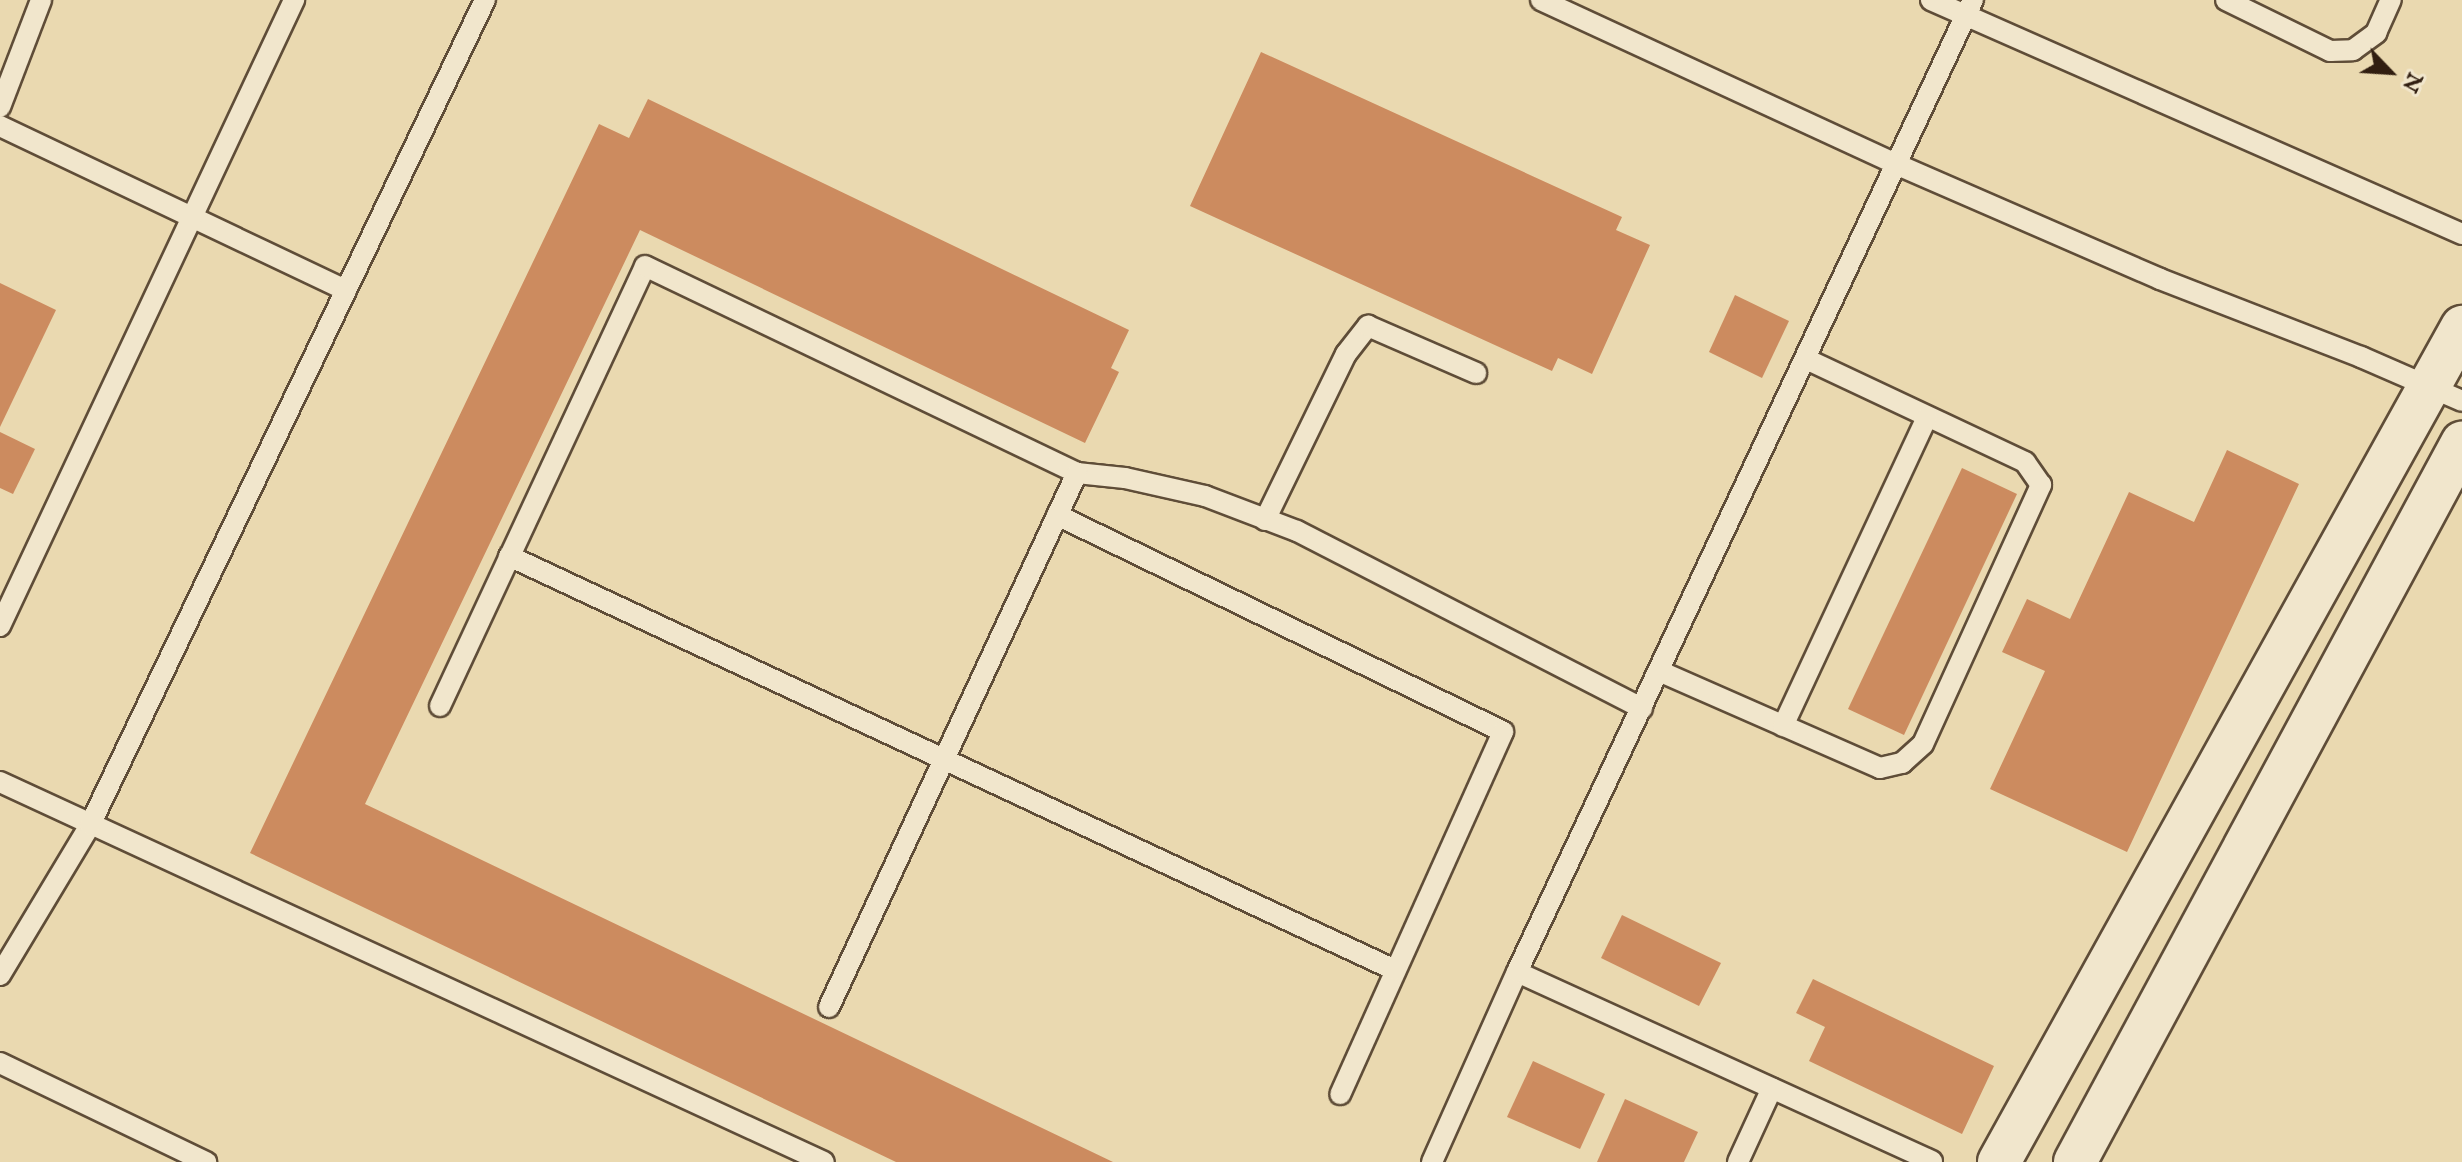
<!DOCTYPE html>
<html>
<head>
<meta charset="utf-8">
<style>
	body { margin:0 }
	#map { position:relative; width:2462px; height:1162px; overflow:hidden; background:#ead9b0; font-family:"IM FELL English",serif }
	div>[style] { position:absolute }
	.building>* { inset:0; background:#cc8b5f }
	.roads { filter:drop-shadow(2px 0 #5f4d38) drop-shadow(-2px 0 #5f4d38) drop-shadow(0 2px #5f4d38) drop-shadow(0 -2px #5f4d38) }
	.service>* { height:20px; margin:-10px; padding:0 10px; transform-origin:10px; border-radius:10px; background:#f1e6cc }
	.minor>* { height:42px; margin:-21px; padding:0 21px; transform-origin:21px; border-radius:21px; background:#f1e6cc }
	span { translate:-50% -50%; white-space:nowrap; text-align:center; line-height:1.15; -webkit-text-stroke:8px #f1e6cc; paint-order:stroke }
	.north { position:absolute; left:2350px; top:32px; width:80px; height:80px; -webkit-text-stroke:6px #f1e6cc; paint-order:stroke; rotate:115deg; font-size:22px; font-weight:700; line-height:32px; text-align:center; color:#311e10 }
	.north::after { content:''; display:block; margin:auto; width:28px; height:36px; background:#311e10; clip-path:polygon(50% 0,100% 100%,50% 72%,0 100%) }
</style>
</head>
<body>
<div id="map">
	<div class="building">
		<div style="clip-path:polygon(1261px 52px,1622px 217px,1616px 230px,1650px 245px,1592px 374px,1558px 358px,1552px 371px,1190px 206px)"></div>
		<div style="clip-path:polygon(648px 99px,1129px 330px,1111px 368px,1119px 372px,1085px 443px,640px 230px,365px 804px,1113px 1162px,896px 1162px,250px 853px,599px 124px,629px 138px)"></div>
		<div style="clip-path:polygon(0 283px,56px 310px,0 427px)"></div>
		<div style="clip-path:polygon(1735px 295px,1789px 321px,1762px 378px,1709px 352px)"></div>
		<div style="clip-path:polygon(0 432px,35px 449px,13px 494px,0 488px)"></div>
		<div style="clip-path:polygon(2227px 450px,2299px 484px,2127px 852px,1990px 789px,2045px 671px,2002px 652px,2027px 599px,2070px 619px,2129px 492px,2194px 522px)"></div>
		<div style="clip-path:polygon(1962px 468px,2017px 494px,1904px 735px,1848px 709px)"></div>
		<div style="clip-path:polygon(1622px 915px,1721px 963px,1699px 1006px,1601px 958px)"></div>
		<div style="clip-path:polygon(1813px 979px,1994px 1066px,1962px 1134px,1809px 1061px,1825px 1027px,1796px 1013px)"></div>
		<div style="clip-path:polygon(1533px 1061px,1605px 1094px,1580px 1149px,1507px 1117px)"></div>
		<div style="clip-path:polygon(1625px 1099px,1698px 1132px,1684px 1162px,1597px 1162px)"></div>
	</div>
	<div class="roads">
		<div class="service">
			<div style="left:1541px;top:0;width:393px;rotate:24.8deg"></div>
			<div style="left:1898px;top:165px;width:286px;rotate:23.5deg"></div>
			<div style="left:2160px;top:279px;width:216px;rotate:21.2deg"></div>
			<div style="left:2361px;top:357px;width:110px;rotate:23.5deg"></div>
			<div style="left:1931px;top:0;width:580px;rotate:23.78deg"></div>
			<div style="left:2226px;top:0;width:116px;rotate:26.1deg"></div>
			<div style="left:2330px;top:51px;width:23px;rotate:-2deg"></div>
			<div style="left:2353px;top:50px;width:29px;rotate:-36deg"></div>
			<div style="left:2376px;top:33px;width:36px;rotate:-66deg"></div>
			<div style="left:0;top:107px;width:115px;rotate:-69deg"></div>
			<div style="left:0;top:126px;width:383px;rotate:25.4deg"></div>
			<div style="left:1057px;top:515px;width:496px;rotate:25.9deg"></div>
			<div style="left:1503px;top:732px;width:397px;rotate:114.2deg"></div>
			<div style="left:1265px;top:520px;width:185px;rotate:-64deg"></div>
			<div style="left:1346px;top:354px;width:36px;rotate:-52deg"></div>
			<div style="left:1368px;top:326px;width:118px;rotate:23.5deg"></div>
			<div style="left:509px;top:556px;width:978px;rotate:25.05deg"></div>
			<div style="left:0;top:626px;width:692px;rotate:-64.84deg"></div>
			<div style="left:1659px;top:671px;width:241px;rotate:23.7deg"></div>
			<div style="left:1880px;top:768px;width:23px;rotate:-13deg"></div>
			<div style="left:1902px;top:763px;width:28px;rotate:-42deg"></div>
			<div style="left:1923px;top:744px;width:285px;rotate:-65.5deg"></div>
			<div style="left:2041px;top:485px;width:28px;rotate:-125deg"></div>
			<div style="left:2025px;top:462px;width:242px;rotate:-154.8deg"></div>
			<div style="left:440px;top:706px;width:485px;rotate:-65deg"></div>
			<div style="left:645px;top:266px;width:479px;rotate:25.6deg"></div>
			<div style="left:1077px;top:473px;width:48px;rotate:5.9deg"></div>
			<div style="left:1125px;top:478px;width:82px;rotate:12.7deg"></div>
			<div style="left:1205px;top:496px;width:98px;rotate:20.8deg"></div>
			<div style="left:1297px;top:531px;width:388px;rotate:27.2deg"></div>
			<div style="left:1783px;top:726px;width:341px;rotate:-65deg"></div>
			<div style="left:0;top:782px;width:907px;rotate:24.76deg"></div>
			<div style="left:1517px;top:972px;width:456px;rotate:24.5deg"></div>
			<div style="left:0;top:975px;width:175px;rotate:-59deg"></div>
			<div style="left:90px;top:825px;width:915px;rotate:-64.42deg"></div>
			<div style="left:829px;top:1007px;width:589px;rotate:-65.09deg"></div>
			<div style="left:0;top:1063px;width:229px;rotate:25.7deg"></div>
			<div style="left:1432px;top:1162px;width:208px;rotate:-65.9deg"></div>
			<div style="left:1517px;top:972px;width:1074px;rotate:-64.87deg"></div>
			<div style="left:1738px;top:1162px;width:81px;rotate:-65.3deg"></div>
		</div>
		<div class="minor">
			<div style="left:1999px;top:1162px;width:955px;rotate:-60.99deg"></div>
			<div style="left:2075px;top:1162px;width:817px;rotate:-61.71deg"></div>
		</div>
	</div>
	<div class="north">N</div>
</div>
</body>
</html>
